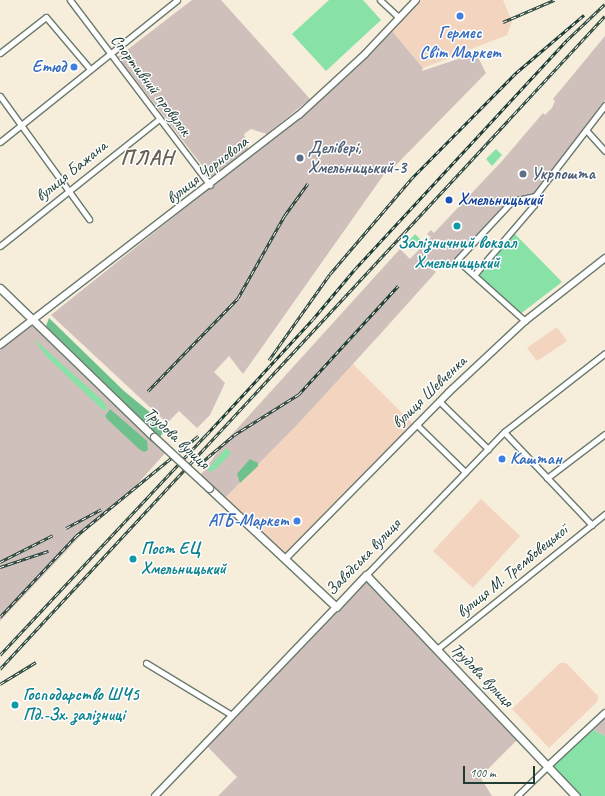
<!DOCTYPE html>
<html>
<head>
<meta charset="utf-8">
<style>
	body { margin:0 }
	#map { position:relative; width:605px; height:796px; overflow:hidden; background:#f6eddb; font-family:Caveat,sans-serif }
	div>[style] { position:absolute }
	.built>* { inset:0; background:#f3d4bf }
	.industrial>* { inset:0; background:#cfc0bb }
	.green>* { inset:0; background:#88e2a7 }
	.forest>* { inset:0; background:#6ec08c }
	.roads { filter:drop-shadow(1px 0 #6a7b6e) drop-shadow(-1px 0 #6a7b6e) drop-shadow(0 1px #6a7b6e) drop-shadow(0 -1px #6a7b6e) }
	.minor>* { height:5px; margin:-2.5px; padding:0 2.5px; transform-origin:2.5px; border-radius:2.5px; background:#fff }
	.tertiary>* { height:6px; margin:-3px; padding:0 3px; transform-origin:3px; border-radius:3px; background:#fff }
	.secondary>* { height:7px; margin:-3.5px; padding:0 3.5px; transform-origin:3.5px; border-radius:3.5px; background:#fff }
	.rail>* { height:3px; margin-top:-1.5px; transform-origin:0; background:repeating-linear-gradient(90deg,#fff 0 4.5px,#1f3d34 0 9px); box-sizing:border-box; border-block:1px solid #1f3d34 }
	.bridges { filter:drop-shadow(1px 0 #6a7b6e) drop-shadow(-1px 0 #6a7b6e) drop-shadow(0 1px #6a7b6e) drop-shadow(0 -1px #6a7b6e) }
	.secondary-bridge>* { height:7px; margin:-3.5px; padding:0 3.5px; transform-origin:3.5px; border-radius:3.5px; background:#fff }
	.dots>* { width:11px; height:11px; translate:-50% -50%; box-sizing:border-box; border:2px solid #fff; border-radius:50% }
	span { translate:-50% -50%; white-space:nowrap; text-align:center; line-height:1.15; -webkit-text-stroke:3px #fff; paint-order:stroke }
	.shop-label { font-size:17px; color:#366cbe; font-weight:700 }
	.right { translate:-100% -50%; text-align:right }
	.left { translate:0 -50%; text-align:left }
	.street-label { font-size:17px; color:#1f3d34 }
	.service-label { font-size:17px; color:#4e5e75; font-weight:700 }
	.transit-label { font-size:17px; color:#164399; font-weight:700 }
	.culture-label { font-size:17px; color:#0d838f; font-weight:700 }
	.district-label { font-size:21px; color:#676056; font-weight:700; letter-spacing:1px }
	.scale { position:absolute; left:463px; top:766px; width:72px; height:18px; box-sizing:border-box; border:2px solid #1f3d34; border-top:0; padding-left:5px; font-size:12px; line-height:14px; white-space:nowrap; color:#1f3d34; -webkit-text-stroke:3px #fff; paint-order:stroke }
</style>
</head>
<body>
<div id="map">
	<div class="built">
		<div style="clip-path:polygon(419px 0,503px 0,512px 21px,507px 35px,423px 68px,391px 30px)"></div>
		<div style="clip-path:polygon(557px 327px,567px 341px,537px 361px,527px 348px)"></div>
		<div style="clip-path:polygon(352px 363px,413px 424px,285px 556px,224px 499px,297px 425px)"></div>
		<div style="clip-path:polygon(481px 499px,520px 536px,473px 588px,433px 551px)"></div>
		<div style="clip-path:polygon(560px 663px,566px 663px,598px 696px,597px 702px,549px 748px,512px 709px)"></div>
	</div>
	<div class="industrial">
		<div style="clip-path:polygon(192px 0,221px 0,310px 99px,267px 134px,251px 129px,244px 134px,248px 149px,211px 177px,118px 57px)"></div>
		<div style="clip-path:polygon(391px 30px,423px 68px,422px 71px,476px 53px,486px 73px,392px 169px,387px 170px,243px 374px,229px 356px,214px 372px,225px 383px,210px 415px,197px 428px,179px 411px,167px 423px,51px 315px,321px 99px,367px 57px)"></div>
		<div style="clip-path:polygon(605px 36px,605px 100px,534px 194px,510px 199px,451px 263px,439px 261px,432px 269px,436px 272px,383px 331px,297px 425px,224px 499px,200px 476px,225px 442px,400px 249px,410px 259px,431px 237px,427px 234px,431px 230px,434px 233px,502px 161px,543px 113px,545px 115px,552px 108px,555px 101px,553px 99px)"></div>
		<div style="clip-path:polygon(31px 324px,167px 451px,132px 490px,84px 532px,0 621px,0 347px)"></div>
		<div style="clip-path:polygon(366px 575px,520px 737px,480px 777px,492px 796px,218px 796px,237px 777px,205px 744px)"></div>
		<div style="clip-path:polygon(605px 716px,605px 736px,591px 729px)"></div>
	</div>
	<div class="green">
		<div style="clip-path:polygon(329px 0,363px 0,381px 20px,326px 71px,292px 34px)"></div>
		<div style="clip-path:polygon(496px 149px,502px 155px,492px 166px,486px 159px)"></div>
		<div style="clip-path:polygon(512px 231px,562px 282px,519px 315px,474px 275px)"></div>
		<div style="clip-path:polygon(415px 234px,420px 239px,411px 250px,405px 245px)"></div>
		<div style="clip-path:polygon(33px 338px,101px 399px,108px 408px,106px 410px,103px 410px,46px 356px)"></div>
		<div style="clip-path:polygon(226px 448px,231px 453px,216px 469px,209px 472px,208px 469px)"></div>
		<div style="clip-path:polygon(591px 729px,605px 736px,605px 796px,579px 796px,551px 766px)"></div>
	</div>
	<div class="forest">
		<div style="clip-path:polygon(49px 318px,124px 391px,163px 423px,167px 427px,160px 437px,46px 326px)"></div>
		<div style="clip-path:polygon(110px 409px,147px 441px,148px 450px,144px 452px,139px 449px,108px 420px,105px 416px)"></div>
		<div style="clip-path:polygon(250px 459px,258px 463px,258px 466px,240px 483px,237px 474px)"></div>
	</div>
	<div class="roads">
		<div class="minor">
			<div style="left:70px;top:0;width:232px;rotate:52.9deg"></div>
			<div style="left:380px;top:0;width:26px;rotate:43deg"></div>
			<div style="left:0;top:53px;width:58px;rotate:-38deg"></div>
			<div style="left:46px;top:17px;width:68px;rotate:49.8deg"></div>
			<div style="left:0;top:96px;width:152px;rotate:54.1deg"></div>
			<div style="left:586px;top:130px;width:28px;rotate:48deg"></div>
			<div style="left:0;top:142px;width:227px;rotate:-38.7deg"></div>
			<div style="left:0;top:246px;width:203px;rotate:-38.6deg"></div>
			<div style="left:474px;top:275px;width:92px;rotate:-49.4deg"></div>
			<div style="left:534px;top:205px;width:9px;rotate:-84deg"></div>
			<div style="left:535px;top:196px;width:115px;rotate:-52.4deg"></div>
			<div style="left:525px;top:321px;width:91px;rotate:-138.1deg"></div>
			<div style="left:457px;top:260px;width:81px;rotate:-47deg"></div>
			<div style="left:512px;top:201px;width:24px;rotate:-12deg"></div>
			<div style="left:439px;top:401px;width:69px;rotate:44.4deg"></div>
			<div style="left:416px;top:424px;width:69px;rotate:44.4deg"></div>
			<div style="left:504px;top:432px;width:128px;rotate:46.6deg"></div>
			<div style="left:547px;top:478px;width:73px;rotate:-37.2deg"></div>
			<div style="left:366px;top:575px;width:199px;rotate:-46deg"></div>
			<div style="left:504px;top:432px;width:128px;rotate:-38deg"></div>
			<div style="left:437px;top:649px;width:216px;rotate:-38.8deg"></div>
			<div style="left:146px;top:663px;width:100px;rotate:31.2deg"></div>
			<div style="left:517px;top:796px;width:43px;rotate:-44.1deg"></div>
		</div>
		<div class="tertiary">
			<div style="left:0;top:345px;width:377px;rotate:-37.6deg"></div>
			<div style="left:299px;top:115px;width:90px;rotate:-42.7deg"></div>
			<div style="left:365px;top:54px;width:74px;rotate:-46.6deg"></div>
			<div style="left:285px;top:559px;width:234px;rotate:-45.5deg"></div>
			<div style="left:449px;top:392px;width:104px;rotate:-43.1deg"></div>
			<div style="left:525px;top:321px;width:102px;rotate:-38.2deg"></div>
			<div style="left:548px;top:766px;width:78px;rotate:-42.9deg"></div>
			<div style="left:155px;top:796px;width:262px;rotate:-46.2deg"></div>
		</div>
		<div class="secondary">
			<div style="left:0;top:288px;width:214px;rotate:44.1deg"></div>
			<div style="left:209px;top:488px;width:174px;rotate:43.1deg"></div>
			<div style="left:336px;top:607px;width:44px;rotate:-46.8deg"></div>
			<div style="left:366px;top:575px;width:305px;rotate:46.5deg"></div>
		</div>
	</div>
	<div class="rail">
		<div style="left:503px;top:22px;width:56px;rotate:-23.3deg"></div>
		<div style="left:269px;top:360px;width:105px;rotate:-54.7deg"></div>
		<div style="left:330px;top:274px;width:125px;rotate:-49.5deg"></div>
		<div style="left:411px;top:179px;width:151px;rotate:-45.3deg"></div>
		<div style="left:517px;top:72px;width:88px;rotate:-40.4deg"></div>
		<div style="left:148px;top:391px;width:129px;rotate:-45.9deg"></div>
		<div style="left:238px;top:298px;width:95px;rotate:-60.5deg"></div>
		<div style="left:285px;top:215px;width:39px;rotate:-54deg"></div>
		<div style="left:201px;top:463px;width:43px;rotate:-40.3deg"></div>
		<div style="left:234px;top:435px;width:77px;rotate:-32.2deg"></div>
		<div style="left:299px;top:394px;width:147px;rotate:-47.5deg"></div>
		<div style="left:66px;top:528px;width:40px;rotate:-28deg"></div>
		<div style="left:0;top:562px;width:59px;rotate:-27deg"></div>
		<div style="left:0;top:567px;width:51px;rotate:-18.4deg"></div>
		<div style="left:0;top:617px;width:111px;rotate:-46.8deg"></div>
		<div style="left:76px;top:536px;width:158px;rotate:-39.3deg"></div>
		<div style="left:0;top:655px;width:303px;rotate:-46.9deg"></div>
		<div style="left:207px;top:434px;width:156px;rotate:-47.3deg"></div>
		<div style="left:313px;top:319px;width:65px;rotate:-50deg"></div>
		<div style="left:355px;top:269px;width:312px;rotate:-47.2deg"></div>
		<div style="left:567px;top:40px;width:52px;rotate:-43.5deg"></div>
		<div style="left:0;top:669px;width:890px;rotate:-47.19deg"></div>
		<div style="left:0;top:684px;width:42px;rotate:-31.4deg"></div>
	</div>
	<div class="bridges">
		<div class="secondary-bridge">
			<div style="left:154px;top:437px;width:75px;rotate:42.8deg"></div>
		</div>
	</div>
	<div class="dots">
		<div style="left:460px;top:16px;background:#3f7fe0"></div>
		<div style="left:74px;top:67px;background:#3f7fe0"></div>
		<div style="left:300px;top:158px;background:#5c6f8a"></div>
		<div style="left:523px;top:174px;background:#5c6f8a"></div>
		<div style="left:449px;top:200px;background:#1a4fb4"></div>
		<div style="left:457px;top:226px;background:#0f9aa8"></div>
		<div style="left:502px;top:459px;background:#3f7fe0"></div>
		<div style="left:297px;top:521px;background:#3f7fe0"></div>
		<div style="left:133px;top:559px;background:#0f9aa8"></div>
		<div style="left:15px;top:705px;background:#0f9aa8"></div>
	</div>
	<div class="shop-label">
		<span style="left:460px;top:43px">Гермес<br>Світ Маркет</span>
		<span class="right" style="left:66px;top:67px">Етюд</span>
		<span class="left" style="left:510px;top:459px">Каштан</span>
		<span class="right" style="left:289px;top:521px">АТБ-Маркет</span>
	</div>
	<div class="street-label">
		<span style="left:151px;top:85px;rotate:53deg">Спортивний провулок</span>
		<span style="left:207px;top:170px;rotate:-38deg">вулиця Чорновола</span>
		<span style="left:71px;top:171px;rotate:-39deg">вулиця Бажана</span>
		<span style="left:429px;top:392px;rotate:-44deg">вулиця Шевченка</span>
		<span style="left:177px;top:438px;rotate:43deg">Трудова вулиця</span>
		<span style="left:363px;top:557px;rotate:-46deg">Заводська вулиця</span>
		<span style="left:512px;top:571px;rotate:-39deg">вулиця М. Трембовецької</span>
		<span style="left:482px;top:675px;rotate:46deg">Трудова вулиця</span>
	</div>
	<div class="service-label">
		<span class="left" style="left:308px;top:158px">Делівері,<br>Хмельницький-3</span>
		<span class="left" style="left:531px;top:174px">Укрпошта</span>
	</div>
	<div class="transit-label">
		<span class="left" style="left:458px;top:200px">Хмельницький</span>
	</div>
	<div class="culture-label">
		<span style="left:457px;top:253px">Залізничний вокзал<br>Хмельницький</span>
		<span class="left" style="left:141px;top:559px">Пост ЕЦ<br>Хмельницький</span>
		<span class="left" style="left:23px;top:705px">Господарство ШЧ5<br>Пд.-Зх. залізниці</span>
	</div>
	<div class="district-label">
		<span style="left:147px;top:157px">ПЛАН</span>
	</div>
	<div class="scale">100 m</div>
</div>
</body>
</html>
